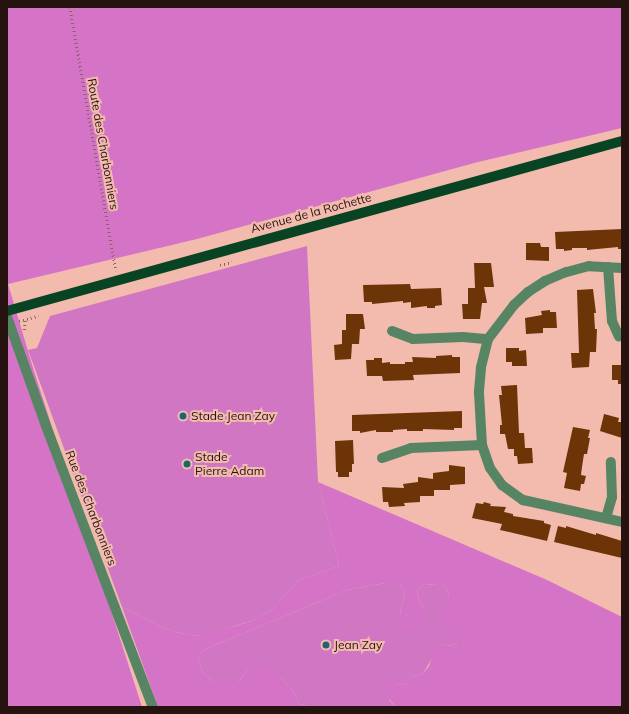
<!DOCTYPE html>
<html>
<head>
<meta charset="utf-8">
<style>
	body { margin:0 }
	#map { position:relative; width:629px; height:714px; overflow:hidden; background:#f2bbae; font-family:Mulish,sans-serif }
	div>[style] { position:absolute }
	.green>* { inset:0; background:#d076c2 }
	.forest>* { inset:0; background:#d573c6 }
	.building>* { inset:0; background:#6d3507 }
	.path>* { height:2.5px; margin-top:-1.25px; transform-origin:0; background:repeating-linear-gradient(90deg,#8a655d 0 1px,transparent 0 4px) }
	.minor>* { height:10px; margin:-5px; padding:0 5px; transform-origin:5px; border-radius:5px; background:#578564 }
	.major>* { height:10px; margin:-5px; padding:0 5px; transform-origin:5px; border-radius:5px; background:#084423 }
	.dots>* { width:11px; height:11px; translate:-50% -50%; box-sizing:border-box; border:2px solid #f2bbae; border-radius:50% }
	span { translate:-50% -50%; white-space:nowrap; text-align:center; line-height:1.15; -webkit-text-stroke:4px #f2bbae; paint-order:stroke }
	.street-label { font-size:12px; color:#26130f }
	.poi-label { font-size:12px; color:#26130f }
	.left { translate:0 -50%; text-align:left }
	.frame { position:absolute; inset:0; border:8px solid #26130f; pointer-events:none }
</style>
</head>
<body>
<div id="map">
	<div class="green">
		<div style="clip-path:polygon(307px 246px,318px 482px,339px 566px,299px 580px,272px 610px,254px 620px,216px 632px,196px 636px,175px 632px,149px 621px,122px 607px,28px 350px,37px 348px,50px 316px)"></div>
		<div style="clip-path:polygon(385px 583px,397px 583px,401px 585px,404px 590px,405px 595px,401px 607px,400px 615px,424px 609px,419px 601px,417px 589px,424px 585px,437px 584px,447px 589px,449px 595px,443px 615px,457px 642px,453px 646px,440px 644px,423px 674px,413px 676px,405px 685px,395px 683px,389px 700px,395px 706px,314px 707px,299px 704px,293px 691px,281px 678px,249px 668px,238px 683px,215px 683px,202px 672px,198px 655px,208px 648px,347px 590px)"></div>
	</div>
	<div class="forest">
		<div style="clip-path:polygon(7px 7px,622px 7px,622px 128px,478px 162px,197px 239px,8px 284px,34px 371px,142px 707px,7px 707px)"></div>
		<div style="clip-path:polygon(318px 482px,547px 580px,622px 617px,622px 707px,393px 707px,395px 706px,384px 693px,385px 686px,395px 683px,405px 685px,413px 676px,423px 674px,429px 666px,432px 657px,431px 647px,440px 644px,453px 646px,457px 642px,443px 624px,442px 615px,449px 595px,447px 589px,436px 584px,424px 585px,417px 589px,419px 601px,424px 609px,425px 622px,420px 628px,412px 631px,405px 626px,400px 615px,401px 607px,405px 595px,404px 590px,401px 585px,397px 583px,385px 583px,347px 590px,208px 648px,198px 655px,202px 672px,215px 683px,238px 683px,249px 668px,268px 668px,281px 678px,293px 691px,299px 704px,314px 707px,158px 707px,122px 607px,149px 621px,175px 632px,196px 636px,236px 626px,254px 620px,272px 610px,299px 580px,339px 566px)"></div>
	</div>
	<div class="building">
		<div style="clip-path:polygon(622px 229px,622px 249px,618px 249px,618px 247px,587px 250px,587px 248px,572px 248px,572px 250px,564px 251px,564px 249px,556px 249px,555px 232px)"></div>
		<div style="clip-path:polygon(526px 243px,540px 243px,541px 247px,549px 247px,549px 261px,526px 260px)"></div>
		<div style="clip-path:polygon(474px 263px,491px 263px,494px 287px,484px 287px,487px 303px,482px 303px,480px 319px,463px 319px,462px 304px,468px 304px,468px 288px,475px 288px)"></div>
		<div style="clip-path:polygon(410px 284px,411px 289px,441px 288px,442px 305px,435px 306px,435px 308px,427px 308px,427px 306px,411px 308px,411px 302px,403px 303px,403px 301px,372px 304px,372px 302px,364px 302px,363px 285px)"></div>
		<div style="clip-path:polygon(593px 289px,596px 313px,594px 313px,595px 329px,597px 329px,596px 352px,590px 352px,589px 367px,572px 368px,571px 353px,579px 353px,577px 290px)"></div>
		<div style="clip-path:polygon(550px 310px,550px 312px,556px 312px,557px 328px,543px 328px,543px 333px,526px 334px,525px 318px,542px 315px,541px 311px)"></div>
		<div style="clip-path:polygon(346px 314px,363px 314px,365px 329px,360px 329px,359px 344px,352px 344px,351px 359px,335px 360px,334px 345px,342px 344px,342px 330px,346px 330px)"></div>
		<div style="clip-path:polygon(506px 348px,519px 348px,519px 351px,526px 350px,527px 366px,512px 366px,512px 362px,506px 362px)"></div>
		<div style="clip-path:polygon(452px 355px,452px 357px,460px 357px,460px 373px,413px 375px,414px 380px,383px 381px,382px 376px,367px 376px,366px 360px,374px 360px,374px 358px,382px 358px,382px 363px,390px 362px,390px 364px,405px 364px,405px 362px,413px 362px,412px 357px,436px 358px,436px 356px)"></div>
		<div style="clip-path:polygon(612px 365px,622px 365px,622px 384px,618px 384px,618px 380px,612px 380px)"></div>
		<div style="clip-path:polygon(517px 385px,519px 433px,524px 433px,525px 448px,532px 448px,533px 463px,518px 464px,517px 456px,514px 456px,514px 449px,508px 449px,505px 434px,500px 434px,500px 425px,502px 425px,499px 395px,502px 395px,501px 386px)"></div>
		<div style="clip-path:polygon(462px 411px,462px 428px,454px 428px,454px 430px,423px 429px,423px 431px,407px 431px,407px 429px,393px 430px,393px 432px,376px 432px,376px 430px,360px 433px,360px 431px,352px 431px,352px 415px)"></div>
		<div style="clip-path:polygon(604px 414px,619px 418px,618px 422px,622px 422px,622px 438px,600px 431px)"></div>
		<div style="clip-path:polygon(573px 427px,590px 430px,588px 438px,590px 438px,587px 454px,584px 454px,582px 467px,581px 475px,586px 476px,584px 484px,581px 484px,580px 491px,564px 488px,567px 473px,563px 472px)"></div>
		<div style="clip-path:polygon(353px 440px,354px 464px,352px 464px,352px 472px,349px 472px,349px 477px,338px 477px,338px 472px,336px 472px,335px 441px)"></div>
		<div style="clip-path:polygon(449px 465px,465px 467px,465px 484px,450px 485px,450px 490px,434px 490px,434px 496px,420px 496px,420px 502px,404px 503px,405px 506px,389px 507px,388px 502px,383px 502px,382px 487px,404px 488px,403px 484px,418px 482px,418px 477px,433px 479px,433px 473px,449px 471px)"></div>
		<div style="clip-path:polygon(484px 502px,491px 504px,490px 506px,506px 507px,504px 512px,513px 514px,513px 516px,544px 521px,544px 523px,551px 525px,547px 541px,500px 530px,502px 524px,472px 518px,476px 503px,483px 504px)"></div>
		<div style="clip-path:polygon(558px 526px,566px 528px,566px 526px,596px 535px,596px 533px,622px 541px,622px 558px,554px 542px)"></div>
	</div>
	<div class="path">
		<div style="left:70px;top:7px;width:268px;rotate:80.1deg"></div>
		<div style="left:220px;top:265px;width:12px;rotate:-14deg"></div>
		<div style="left:19px;top:321px;width:20px;rotate:-15deg"></div>
		<div style="left:24px;top:330px;width:10px;rotate:-84deg"></div>
	</div>
	<div class="minor">
		<div style="left:608px;top:267px;width:54px;rotate:85.8deg"></div>
		<div style="left:612px;top:321px;width:17px;rotate:66deg"></div>
		<div style="left:622px;top:268px;width:33px;rotate:-177deg"></div>
		<div style="left:589px;top:266px;width:24px;rotate:165deg"></div>
		<div style="left:566px;top:272px;width:23px;rotate:157deg"></div>
		<div style="left:545px;top:281px;width:20px;rotate:147deg"></div>
		<div style="left:528px;top:292px;width:19px;rotate:137deg"></div>
		<div style="left:514px;top:305px;width:43px;rotate:127.4deg"></div>
		<div style="left:488px;top:339px;width:30px;rotate:104deg"></div>
		<div style="left:481px;top:368px;width:25px;rotate:95deg"></div>
		<div style="left:479px;top:393px;width:52px;rotate:86.7deg"></div>
		<div style="left:482px;top:445px;width:24px;rotate:71deg"></div>
		<div style="left:490px;top:468px;width:21px;rotate:55deg"></div>
		<div style="left:502px;top:485px;width:26px;rotate:36deg"></div>
		<div style="left:523px;top:500px;width:101px;rotate:12.5deg"></div>
		<div style="left:7px;top:317px;width:116px;rotate:70.3deg"></div>
		<div style="left:46px;top:426px;width:301px;rotate:69.2deg"></div>
		<div style="left:392px;top:331px;width:22px;rotate:21deg"></div>
		<div style="left:413px;top:339px;width:50px;rotate:-2.3deg"></div>
		<div style="left:463px;top:337px;width:25px;rotate:5deg"></div>
		<div style="left:382px;top:458px;width:31px;rotate:-19deg"></div>
		<div style="left:411px;top:448px;width:71px;rotate:-2.4deg"></div>
		<div style="left:606px;top:518px;width:22px;rotate:-74deg"></div>
		<div style="left:612px;top:497px;width:35px;rotate:-92deg"></div>
	</div>
	<div class="major">
		<div style="left:7px;top:311px;width:638px;rotate:-15.45deg"></div>
	</div>
	<div class="dots">
		<div style="left:183px;top:416px;background:#1b6472"></div>
		<div style="left:187px;top:464px;background:#1b6472"></div>
		<div style="left:326px;top:645px;background:#1b6472"></div>
	</div>
	<div class="street-label">
		<span style="left:103px;top:144px;rotate:80deg">Route des Charbonniers</span>
		<span style="left:311px;top:213px;rotate:-15deg">Avenue de la Rochette</span>
		<span style="left:91px;top:508px;rotate:69deg">Rue des Charbonniers</span>
	</div>
	<div class="poi-label">
		<span class="left" style="left:191px;top:416px">Stade Jean Zay</span>
		<span class="left" style="left:195px;top:464px">Stade<br>Pierre Adam</span>
		<span class="left" style="left:334px;top:645px">Jean Zay</span>
	</div>
	<div class="frame"></div>
</div>
</body>
</html>
